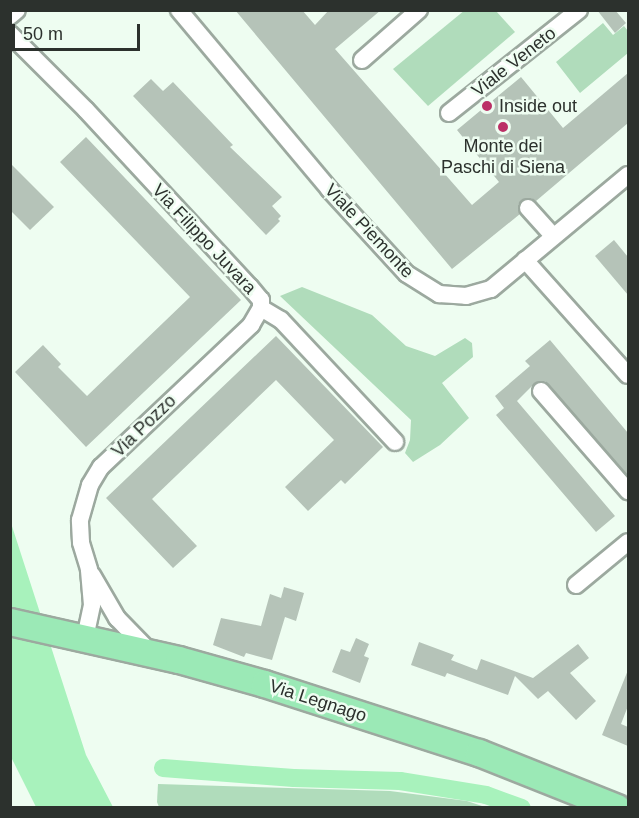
<!DOCTYPE html>
<html>
<head>
<meta charset="utf-8">
<style>
	body { margin:0 }
	#map { position:relative; width:639px; height:818px; overflow:hidden; background:#eefdf1; font-family:Helvetica,sans-serif }
	div>[style] { position:absolute }
	.green>* { inset:0; background:#b0dcbb }
	.water>* { inset:0; background:#a8f2bc }
	.canal>* { height:18px; margin:-9px; padding:0 9px; transform-origin:9px; border-radius:9px; background:#a8f2bc }
	.building>* { inset:0; background:#b5c3b8 }
	.roads { filter:drop-shadow(2px 0 #9ca99f) drop-shadow(-2px 0 #9ca99f) drop-shadow(0 2px #9ca99f) drop-shadow(0 -2px #9ca99f) }
	.street>* { height:16px; margin:-8px; padding:0 8px; transform-origin:8px; border-radius:8px; background:#fff }
	.primary>* { height:26px; margin:-13px; padding:0 13px; transform-origin:13px; border-radius:13px; background:#9be9b6 }
	.dots>* { width:16px; height:16px; translate:-50% -50%; box-sizing:border-box; border:3px solid #eefdf1; border-radius:50% }
	span { translate:-50% -50%; white-space:nowrap; text-align:center; line-height:1.15; -webkit-text-stroke:5px #eefdf1; paint-order:stroke }
	.street-label { font-size:18px; color:#2c312d }
	.poi-label { font-size:18px; color:#2c312d }
	.left { translate:0 -50%; text-align:left }
	.frame { position:absolute; inset:0; border:12px solid #2c312d; pointer-events:none }
	.scale { position:absolute; left:12px; top:24px; width:128px; height:27px; box-sizing:border-box; border:3px solid #2c312d; border-top:0; padding-left:8px; font-size:18px; line-height:21px; white-space:nowrap; color:#2c312d; -webkit-text-stroke:4px #eefdf1; paint-order:stroke }
</style>
</head>
<body>
<div id="map">
	<div class="green">
		<div style="clip-path:polygon(465px 10px,496px 11px,515px 32px,428px 106px,393px 69px)"></div>
		<div style="clip-path:polygon(603px 23px,613px 35px,624px 26px,628px 31px,628px 53px,580px 93px,556px 62px)"></div>
		<div style="clip-path:polygon(302px 287px,372px 315px,406px 346px,435px 356px,465px 338px,472px 343px,473px 357px,442px 383px,469px 418px,440px 445px,413px 462px,405px 453px,410px 440px,411px 420px,280px 296px)"></div>
		<div style="clip-path:polygon(158px 784px,390px 791px,467px 801px,485px 807px,159px 807px,157px 802px)"></div>
	</div>
	<div class="water">
		<div style="clip-path:polygon(10px 520px,86px 755px,113px 807px,36px 807px,11px 757px)"></div>
	</div>
	<div class="canal">
		<div style="left:163px;top:768px;width:131px;rotate:4.4deg"></div>
		<div style="left:294px;top:778px;width:106px;rotate:1.6deg"></div>
		<div style="left:400px;top:781px;width:87px;rotate:9.2deg"></div>
		<div style="left:486px;top:795px;width:38px;rotate:20deg"></div>
	</div>
	<div class="building">
		<div style="clip-path:polygon(235px 10px,302px 10px,315px 25px,329px 10px,381px 10px,335px 49px,472px 205px,499px 182px,457px 130px,521px 77px,563px 128px,628px 73px,628px 123px,536px 201px,531px 198px,521px 200px,518px 205px,520px 214px,452px 269px)"></div>
		<div style="clip-path:polygon(597px 10px,615px 10px,626px 23px,615px 33px)"></div>
		<div style="clip-path:polygon(151px 79px,163px 91px,173px 82px,233px 145px,230px 147px,282px 197px,272px 206px,281px 216px,278px 219px,280px 221px,266px 235px,133px 96px)"></div>
		<div style="clip-path:polygon(86px 137px,241px 300px,86px 447px,15px 372px,43px 345px,61px 364px,58px 367px,87px 396px,190px 297px,60px 162px)"></div>
		<div style="clip-path:polygon(10px 163px,54px 207px,30px 230px,10px 210px)"></div>
		<div style="clip-path:polygon(614px 240px,628px 257px,628px 295px,595px 256px)"></div>
		<div style="clip-path:polygon(276px 336px,383px 447px,345px 484px,341px 480px,308px 511px,285px 487px,334px 440px,276px 380px,152px 499px,197px 546px,173px 568px,106px 498px)"></div>
		<div style="clip-path:polygon(550px 340px,628px 433px,628px 476px,545px 381px,535px 383px,517px 401px,615px 516px,596px 532px,496px 415px,504px 408px,495px 396px,530px 366px,525px 361px)"></div>
		<div style="clip-path:polygon(284px 587px,304px 593px,296px 621px,285px 617px,272px 660px,246px 653px,244px 657px,213px 645px,221px 618px,261px 626px,270px 594px,281px 598px)"></div>
		<div style="clip-path:polygon(356px 638px,369px 644px,364px 656px,369px 658px,360px 683px,332px 672px,341px 649px,350px 652px)"></div>
		<div style="clip-path:polygon(419px 642px,454px 655px,451px 660px,477px 670px,481px 659px,533px 678px,578px 644px,589px 658px,570px 673px,596px 701px,576px 720px,548px 691px,538px 699px,515px 676px,508px 695px,447px 673px,445px 677px,411px 665px)"></div>
		<div style="clip-path:polygon(628px 670px,628px 706px,621px 724px,628px 727px,628px 746px,602px 735px)"></div>
	</div>
	<div class="roads">
		<div class="street">
			<div style="left:179px;top:10px;width:234px;rotate:50deg"></div>
			<div style="left:329px;top:189px;width:115px;rotate:47.5deg"></div>
			<div style="left:407px;top:274px;width:38px;rotate:32deg"></div>
			<div style="left:439px;top:294px;width:27px;rotate:4deg"></div>
			<div style="left:466px;top:296px;width:26px;rotate:-16deg"></div>
			<div style="left:491px;top:289px;width:178px;rotate:-39.8deg"></div>
			<div style="left:10px;top:16px;width:9px;rotate:-41deg"></div>
			<div style="left:10px;top:34px;width:107px;rotate:45deg"></div>
			<div style="left:86px;top:110px;width:241px;rotate:47.2deg"></div>
			<div style="left:250px;top:287px;width:17px;rotate:50deg"></div>
			<div style="left:261px;top:300px;width:8px;rotate:90deg"></div>
			<div style="left:362px;top:60px;width:76px;rotate:-41.3deg"></div>
			<div style="left:449px;top:113px;width:166px;rotate:-38.4deg"></div>
			<div style="left:528px;top:208px;width:38px;rotate:48deg"></div>
			<div style="left:525px;top:260px;width:154px;rotate:48.2deg"></div>
			<div style="left:261px;top:308px;width:23px;rotate:31deg"></div>
			<div style="left:281px;top:320px;width:167px;rotate:46.9deg"></div>
			<div style="left:541px;top:391px;width:133px;rotate:49deg"></div>
			<div style="left:92px;top:575px;width:50px;rotate:59.8deg"></div>
			<div style="left:117px;top:618px;width:49px;rotate:45.8deg"></div>
			<div style="left:576px;top:585px;width:67px;rotate:-39.6deg"></div>
			<div style="left:85px;top:638px;width:34px;rotate:-78deg"></div>
			<div style="left:92px;top:605px;width:36px;rotate:-95deg"></div>
			<div style="left:89px;top:569px;width:28px;rotate:-107deg"></div>
			<div style="left:81px;top:542px;width:22px;rotate:-93deg"></div>
			<div style="left:80px;top:520px;width:36px;rotate:-74deg"></div>
			<div style="left:90px;top:485px;width:21px;rotate:-59deg"></div>
			<div style="left:101px;top:467px;width:207px;rotate:-43.4deg"></div>
			<div style="left:251px;top:325px;width:20px;rotate:-60deg"></div>
		</div>
		<div class="primary">
			<div style="left:10px;top:622px;width:173px;rotate:12.7deg"></div>
			<div style="left:179px;top:660px;width:89px;rotate:15.6deg"></div>
			<div style="left:265px;top:684px;width:225px;rotate:17.9deg"></div>
			<div style="left:479px;top:753px;width:149px;rotate:21.7deg"></div>
		</div>
	</div>
	<div class="dots">
		<div style="left:487px;top:106px;background:#bb3066"></div>
		<div style="left:503px;top:127px;background:#bb3066"></div>
	</div>
	<div class="street-label">
		<span style="left:514px;top:62px;rotate:-38deg">Viale Veneto</span>
		<span style="left:369px;top:231px;rotate:47deg">Viale Piemonte</span>
		<span style="left:204px;top:239px;rotate:47deg">Via Filippo Juvara</span>
		<span style="left:144px;top:426px;rotate:-44deg">Via Pozzo</span>
		<span style="left:318px;top:701px;rotate:18deg">Via Legnago</span>
	</div>
	<div class="poi-label">
		<span class="left" style="left:499px;top:106px">Inside out</span>
		<span style="left:503px;top:157px">Monte dei<br>Paschi di Siena</span>
	</div>
	<div class="frame"></div>
	<div class="scale">50 m</div>
</div>
</body>
</html>
